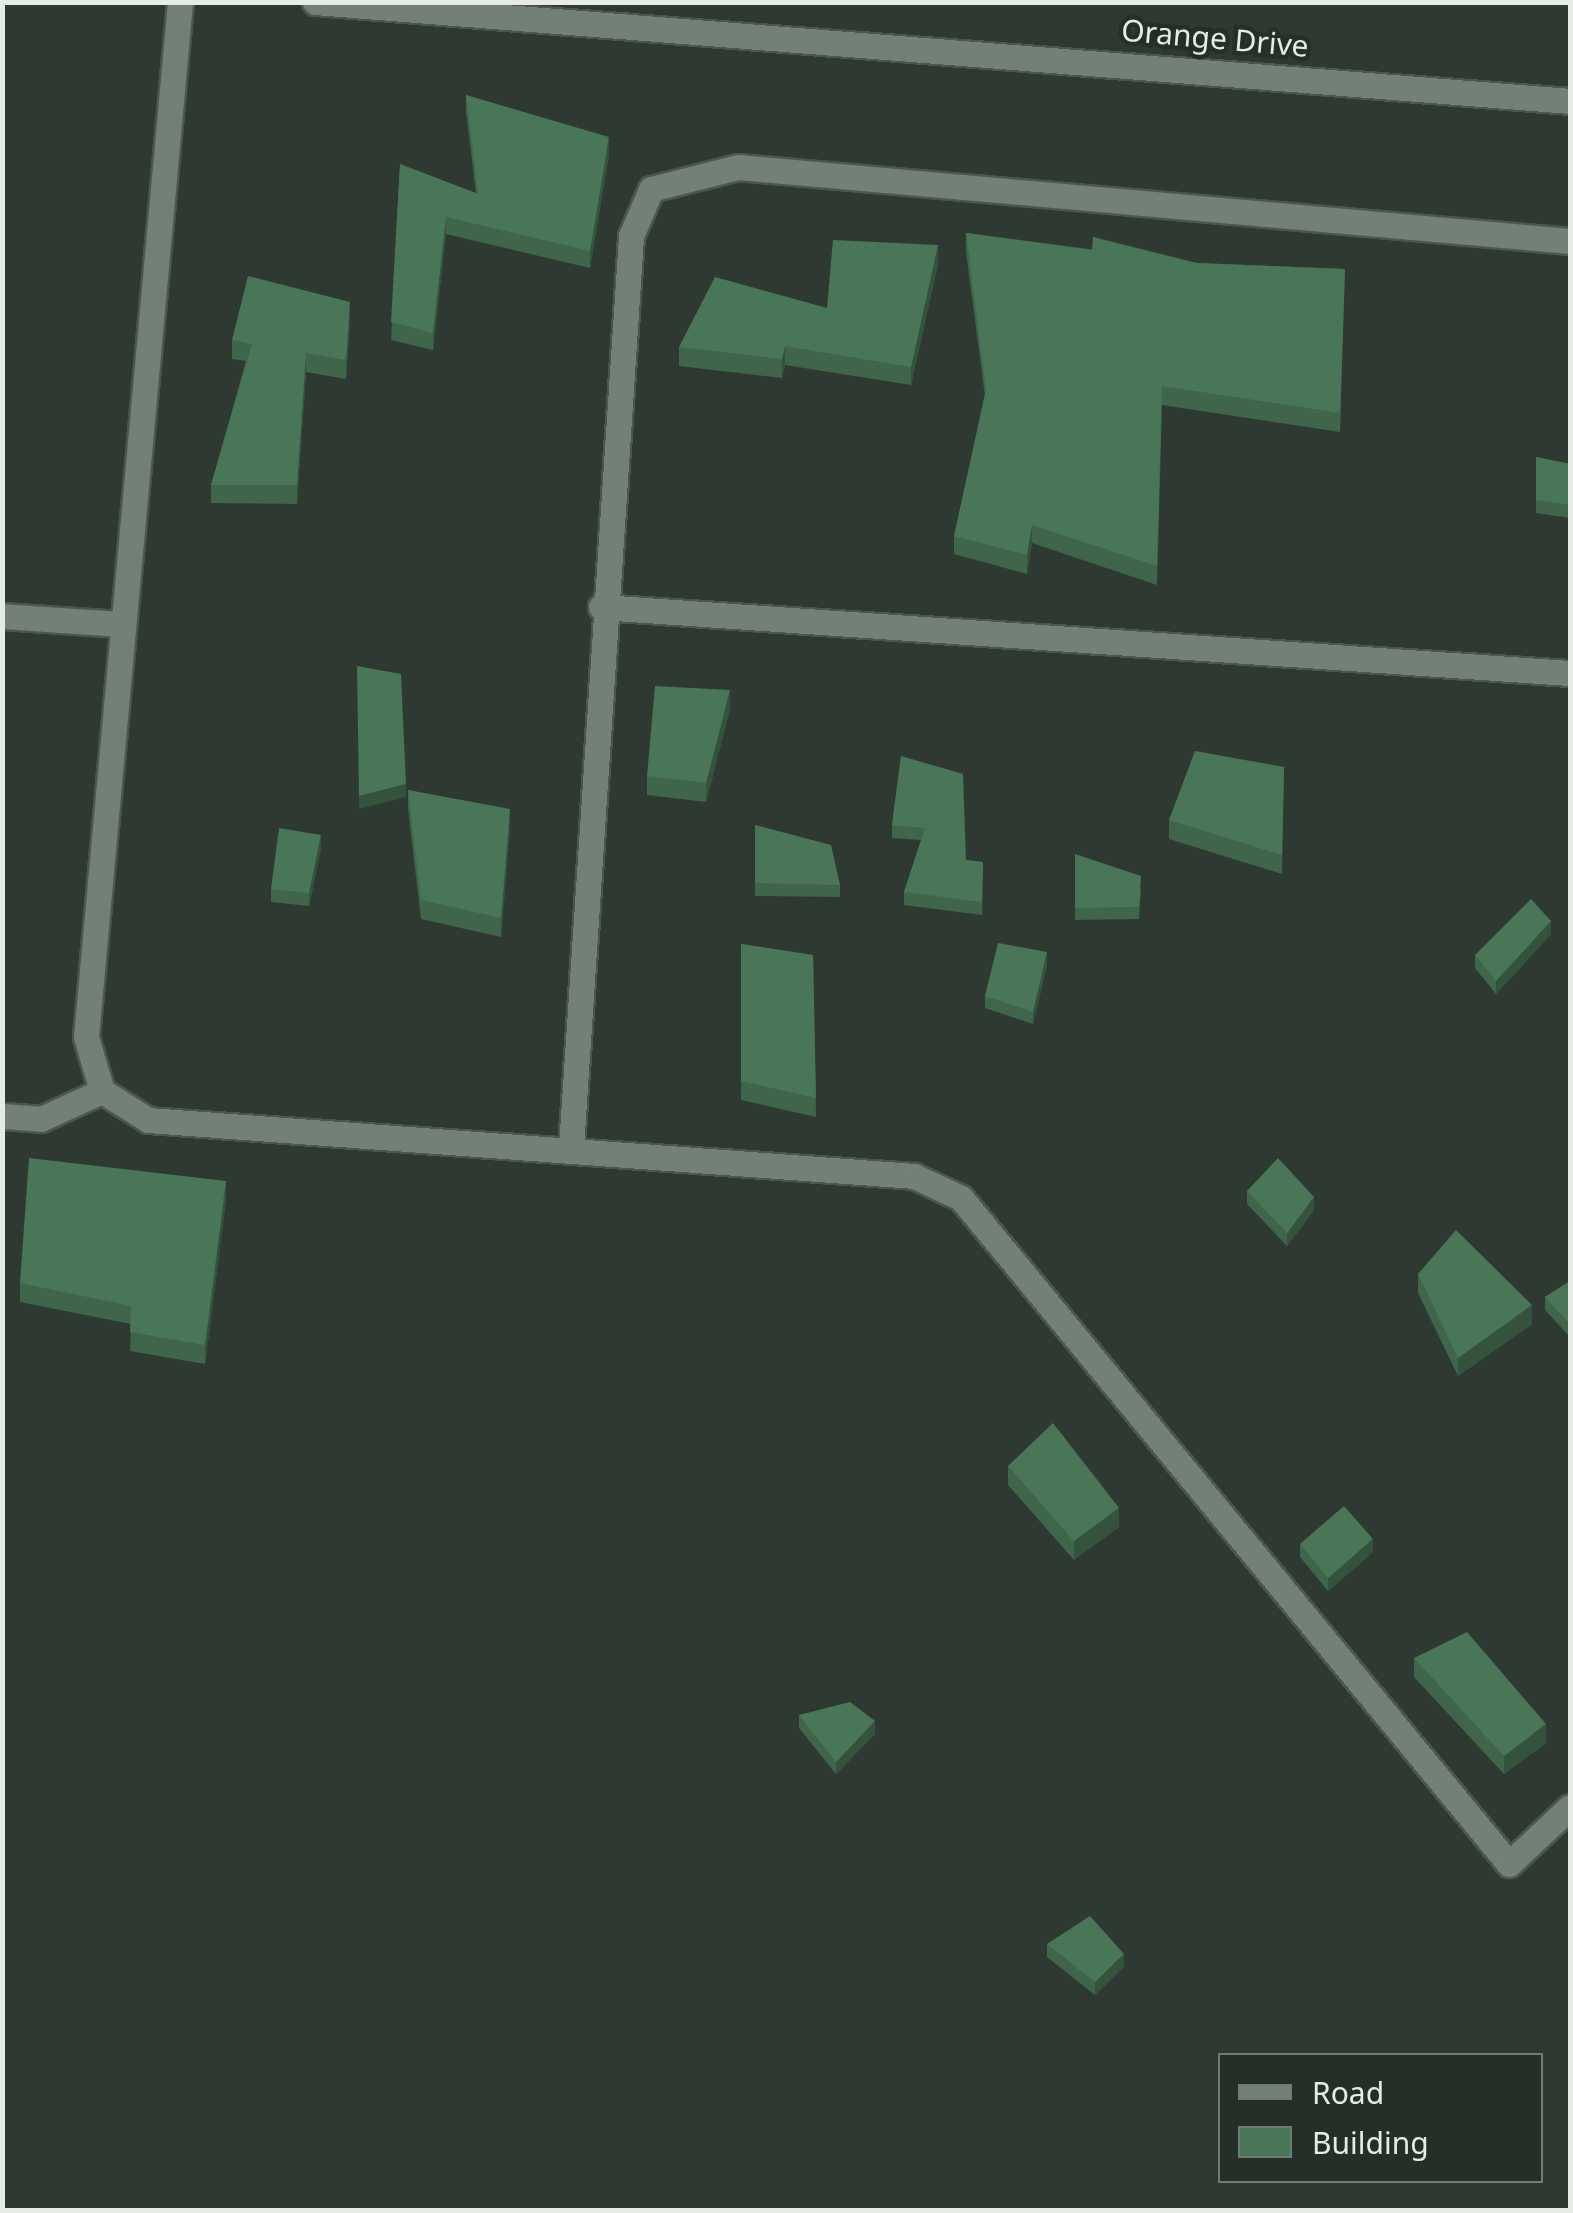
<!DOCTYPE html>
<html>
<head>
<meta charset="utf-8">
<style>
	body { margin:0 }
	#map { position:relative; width:1573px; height:2213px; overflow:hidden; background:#2e3a31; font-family:"Noto Sans",sans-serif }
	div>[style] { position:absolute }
	.roads { filter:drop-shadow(2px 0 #4c564e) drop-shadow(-2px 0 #4c564e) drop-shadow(0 2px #4c564e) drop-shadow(0 -2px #4c564e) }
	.minor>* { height:25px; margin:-12.5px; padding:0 12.5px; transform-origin:12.5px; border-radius:12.5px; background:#728075 }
	.tertiary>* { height:25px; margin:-12.5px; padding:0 12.5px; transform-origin:12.5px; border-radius:12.5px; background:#728075 }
	.wall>* { inset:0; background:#3f654a }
	.shaded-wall>* { inset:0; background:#33533c }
	.building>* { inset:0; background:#497656 }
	span { translate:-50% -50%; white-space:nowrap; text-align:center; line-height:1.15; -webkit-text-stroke:9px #243027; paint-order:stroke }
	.street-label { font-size:30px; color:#e4ece5 }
	.frame { position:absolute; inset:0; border:5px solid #e4ece5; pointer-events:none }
	.legend { position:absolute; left:1218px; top:2053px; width:325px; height:130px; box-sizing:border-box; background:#243027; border:2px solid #717b73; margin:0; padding:12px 18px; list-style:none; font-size:30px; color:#e4ece5 }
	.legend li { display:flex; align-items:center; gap:20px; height:50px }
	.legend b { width:50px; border:2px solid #717b73 }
</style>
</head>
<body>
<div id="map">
	<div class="roads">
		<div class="minor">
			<div style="left:180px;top:2px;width:1039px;rotate:95.19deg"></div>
			<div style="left:86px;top:1037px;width:56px;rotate:73.5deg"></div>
			<div style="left:102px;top:1091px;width:54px;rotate:32.2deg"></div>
			<div style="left:148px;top:1120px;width:768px;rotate:4.18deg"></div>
			<div style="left:914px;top:1176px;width:52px;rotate:25.1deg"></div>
			<div style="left:961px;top:1198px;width:862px;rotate:50.55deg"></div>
			<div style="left:1509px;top:1864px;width:83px;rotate:-43.1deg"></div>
			<div style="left:601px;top:607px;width:971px;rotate:3.9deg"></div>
			<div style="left:2px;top:616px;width:117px;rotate:3.9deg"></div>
			<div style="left:2px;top:1116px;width:39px;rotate:4deg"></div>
			<div style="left:41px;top:1119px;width:67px;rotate:-24.7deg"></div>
			<div style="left:571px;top:1147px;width:913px;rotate:-86.23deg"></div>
			<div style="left:631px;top:236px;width:51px;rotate:-66.9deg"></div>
			<div style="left:651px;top:189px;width:90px;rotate:-14.2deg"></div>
			<div style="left:738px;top:167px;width:835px;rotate:5.08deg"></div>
		</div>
		<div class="tertiary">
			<div style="left:315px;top:2px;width:1259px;rotate:4.51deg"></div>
		</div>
	</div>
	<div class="wall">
		<div style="clip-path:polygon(466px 95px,609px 154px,590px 268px,446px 234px,433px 350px,391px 340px,400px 164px,476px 193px,466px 112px)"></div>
		<div style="clip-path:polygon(966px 233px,1197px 263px,1345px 269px,1340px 432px,1162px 405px,1157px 585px,1032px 543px,1027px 574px,954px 554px,954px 536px,985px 396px,966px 252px)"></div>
		<div style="clip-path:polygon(938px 264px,911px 385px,785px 365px,782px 378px,679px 366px,679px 347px,827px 308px)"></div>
		<div style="clip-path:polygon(350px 321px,346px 379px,306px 372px,297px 504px,211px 503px,211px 485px,246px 361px,232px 359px,232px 340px)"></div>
		<div style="clip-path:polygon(1536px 457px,1570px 464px,1570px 518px,1536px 513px)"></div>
		<div style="clip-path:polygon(730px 709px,706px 802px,647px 795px,647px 776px)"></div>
		<div style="clip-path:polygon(901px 756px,966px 860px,983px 862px,982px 915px,904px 905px,904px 892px,921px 840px,892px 838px,892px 825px)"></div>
		<div style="clip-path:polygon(1284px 767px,1282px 874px,1169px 839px,1169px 820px)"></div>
		<div style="clip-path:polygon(408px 790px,510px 828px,501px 937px,421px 919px,408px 809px)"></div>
		<div style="clip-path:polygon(755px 825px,840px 885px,840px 897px,755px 896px)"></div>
		<div style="clip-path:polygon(321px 848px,309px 906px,271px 902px,271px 889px)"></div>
		<div style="clip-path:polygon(1075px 854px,1141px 889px,1139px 919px,1075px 920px)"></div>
		<div style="clip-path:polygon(1551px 934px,1496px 994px,1475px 968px,1475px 955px)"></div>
		<div style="clip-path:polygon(741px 944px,813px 955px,816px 1117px,741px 1100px)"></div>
		<div style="clip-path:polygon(1047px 965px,1033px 1024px,985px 1008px,985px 996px)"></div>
		<div style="clip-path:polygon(1247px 1191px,1314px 1210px,1287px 1246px,1247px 1204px)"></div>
		<div style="clip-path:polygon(226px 1200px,205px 1364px,130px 1351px,131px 1324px,20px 1302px,20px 1283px)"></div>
		<div style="clip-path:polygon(1418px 1274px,1532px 1324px,1458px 1376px,1418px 1293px)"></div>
		<div style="clip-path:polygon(1570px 1281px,1570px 1337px,1545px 1310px,1545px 1297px)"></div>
		<div style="clip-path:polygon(1008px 1466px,1119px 1527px,1074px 1560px,1008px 1485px)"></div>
		<div style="clip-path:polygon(1300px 1544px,1373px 1552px,1328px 1591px,1300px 1557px)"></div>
		<div style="clip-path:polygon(1414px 1658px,1546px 1743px,1504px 1774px,1414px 1677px)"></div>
		<div style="clip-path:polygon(799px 1715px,875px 1734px,836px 1774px,799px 1728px)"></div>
		<div style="clip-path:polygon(1047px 1944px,1124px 1967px,1095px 1995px,1047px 1957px)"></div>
	</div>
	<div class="shaded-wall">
		<div style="clip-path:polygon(609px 137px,609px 154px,590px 268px,590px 251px)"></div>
		<div style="clip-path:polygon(446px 217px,446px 234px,433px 350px,433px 333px)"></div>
		<div style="clip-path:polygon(938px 245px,938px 264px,911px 385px,911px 367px)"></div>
		<div style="clip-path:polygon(350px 302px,350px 321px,346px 379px,346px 360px)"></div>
		<div style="clip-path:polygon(785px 346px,785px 365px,782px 378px,782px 359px)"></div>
		<div style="clip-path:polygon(306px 353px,306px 372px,297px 504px,297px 485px)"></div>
		<div style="clip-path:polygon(1032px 525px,1032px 543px,1027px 574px,1027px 555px)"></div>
		<div style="clip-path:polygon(730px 690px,730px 709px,706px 802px,706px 783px)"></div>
		<div style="clip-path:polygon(406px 784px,406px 797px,359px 809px,359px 796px)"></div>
		<div style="clip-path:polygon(510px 809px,510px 828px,501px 937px,501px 918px)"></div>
		<div style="clip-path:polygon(321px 835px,321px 848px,309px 906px,309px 893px)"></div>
		<div style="clip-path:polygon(1551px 921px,1551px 934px,1496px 994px,1496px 981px)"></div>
		<div style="clip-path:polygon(1047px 952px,1047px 965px,1033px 1024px,1033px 1012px)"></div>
		<div style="clip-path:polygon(226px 1181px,226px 1200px,205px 1364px,205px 1345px)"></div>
		<div style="clip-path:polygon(1314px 1197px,1314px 1210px,1287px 1246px,1287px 1233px)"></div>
		<div style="clip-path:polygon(1532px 1305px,1532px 1324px,1458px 1376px,1458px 1358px)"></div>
		<div style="clip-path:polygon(1119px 1508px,1119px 1527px,1074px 1560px,1074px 1541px)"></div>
		<div style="clip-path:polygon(1373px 1539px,1373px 1552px,1328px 1591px,1328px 1578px)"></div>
		<div style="clip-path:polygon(875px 1721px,875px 1734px,836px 1774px,836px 1762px)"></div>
		<div style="clip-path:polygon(1546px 1724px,1546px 1743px,1504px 1774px,1504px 1756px)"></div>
		<div style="clip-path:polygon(1124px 1954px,1124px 1967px,1095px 1995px,1095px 1982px)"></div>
	</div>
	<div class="building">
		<div style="clip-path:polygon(466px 95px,609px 137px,590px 251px,446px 217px,433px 333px,391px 322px,400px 164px,478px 194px)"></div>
		<div style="clip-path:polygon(966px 233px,1092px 250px,1093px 237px,1197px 263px,1345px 269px,1340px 413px,1162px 386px,1157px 566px,1032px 525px,1027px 555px,954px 536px,986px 389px)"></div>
		<div style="clip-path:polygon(833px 240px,938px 245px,911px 367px,785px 346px,782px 359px,679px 347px,715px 277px,827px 308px)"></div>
		<div style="clip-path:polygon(248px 276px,350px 302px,346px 360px,306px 353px,297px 485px,211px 485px,252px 344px,232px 340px)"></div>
		<div style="clip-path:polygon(1536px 457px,1570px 464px,1570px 505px,1536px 500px)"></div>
		<div style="clip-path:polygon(357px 666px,401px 674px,406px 784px,359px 796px)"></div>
		<div style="clip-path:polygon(655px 686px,730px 690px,706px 783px,647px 776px)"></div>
		<div style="clip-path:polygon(1195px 751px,1284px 767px,1282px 855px,1169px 820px)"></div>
		<div style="clip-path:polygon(901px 756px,963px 774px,966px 860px,983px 862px,982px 902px,904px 892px,925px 828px,892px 825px)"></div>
		<div style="clip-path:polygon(408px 790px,510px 809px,501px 918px,421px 900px)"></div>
		<div style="clip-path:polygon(755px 825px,831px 845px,840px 885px,755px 883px)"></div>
		<div style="clip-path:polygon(279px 828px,321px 835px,309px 893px,271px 889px)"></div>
		<div style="clip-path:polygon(1075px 854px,1141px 876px,1139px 907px,1075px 908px)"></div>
		<div style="clip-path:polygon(1531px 899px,1551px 921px,1496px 981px,1475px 955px)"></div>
		<div style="clip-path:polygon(998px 943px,1047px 952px,1033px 1012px,985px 996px)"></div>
		<div style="clip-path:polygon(741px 944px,813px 955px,816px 1098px,741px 1081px)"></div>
		<div style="clip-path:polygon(29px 1158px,226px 1181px,205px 1345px,130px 1332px,131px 1306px,20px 1283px)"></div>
		<div style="clip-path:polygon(1278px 1158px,1314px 1197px,1287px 1233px,1247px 1191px)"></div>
		<div style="clip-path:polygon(1456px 1230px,1532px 1305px,1458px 1358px,1418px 1274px)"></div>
		<div style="clip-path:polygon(1570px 1281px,1570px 1324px,1545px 1297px)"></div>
		<div style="clip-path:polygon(1053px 1423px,1119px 1508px,1074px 1541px,1008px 1466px)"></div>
		<div style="clip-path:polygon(1344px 1506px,1373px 1539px,1328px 1578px,1300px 1544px)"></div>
		<div style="clip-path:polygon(1467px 1632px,1546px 1724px,1504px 1756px,1414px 1658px)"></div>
		<div style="clip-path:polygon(850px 1702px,875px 1721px,836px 1762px,799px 1715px)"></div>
		<div style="clip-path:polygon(1090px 1916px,1124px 1954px,1095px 1982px,1047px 1944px)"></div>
	</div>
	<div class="street-label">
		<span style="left:1215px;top:38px;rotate:5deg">Orange Drive</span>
	</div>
	<div class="frame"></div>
	<ul class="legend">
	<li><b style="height:12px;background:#728075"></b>Road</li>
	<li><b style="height:28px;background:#497656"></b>Building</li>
	</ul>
</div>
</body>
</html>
